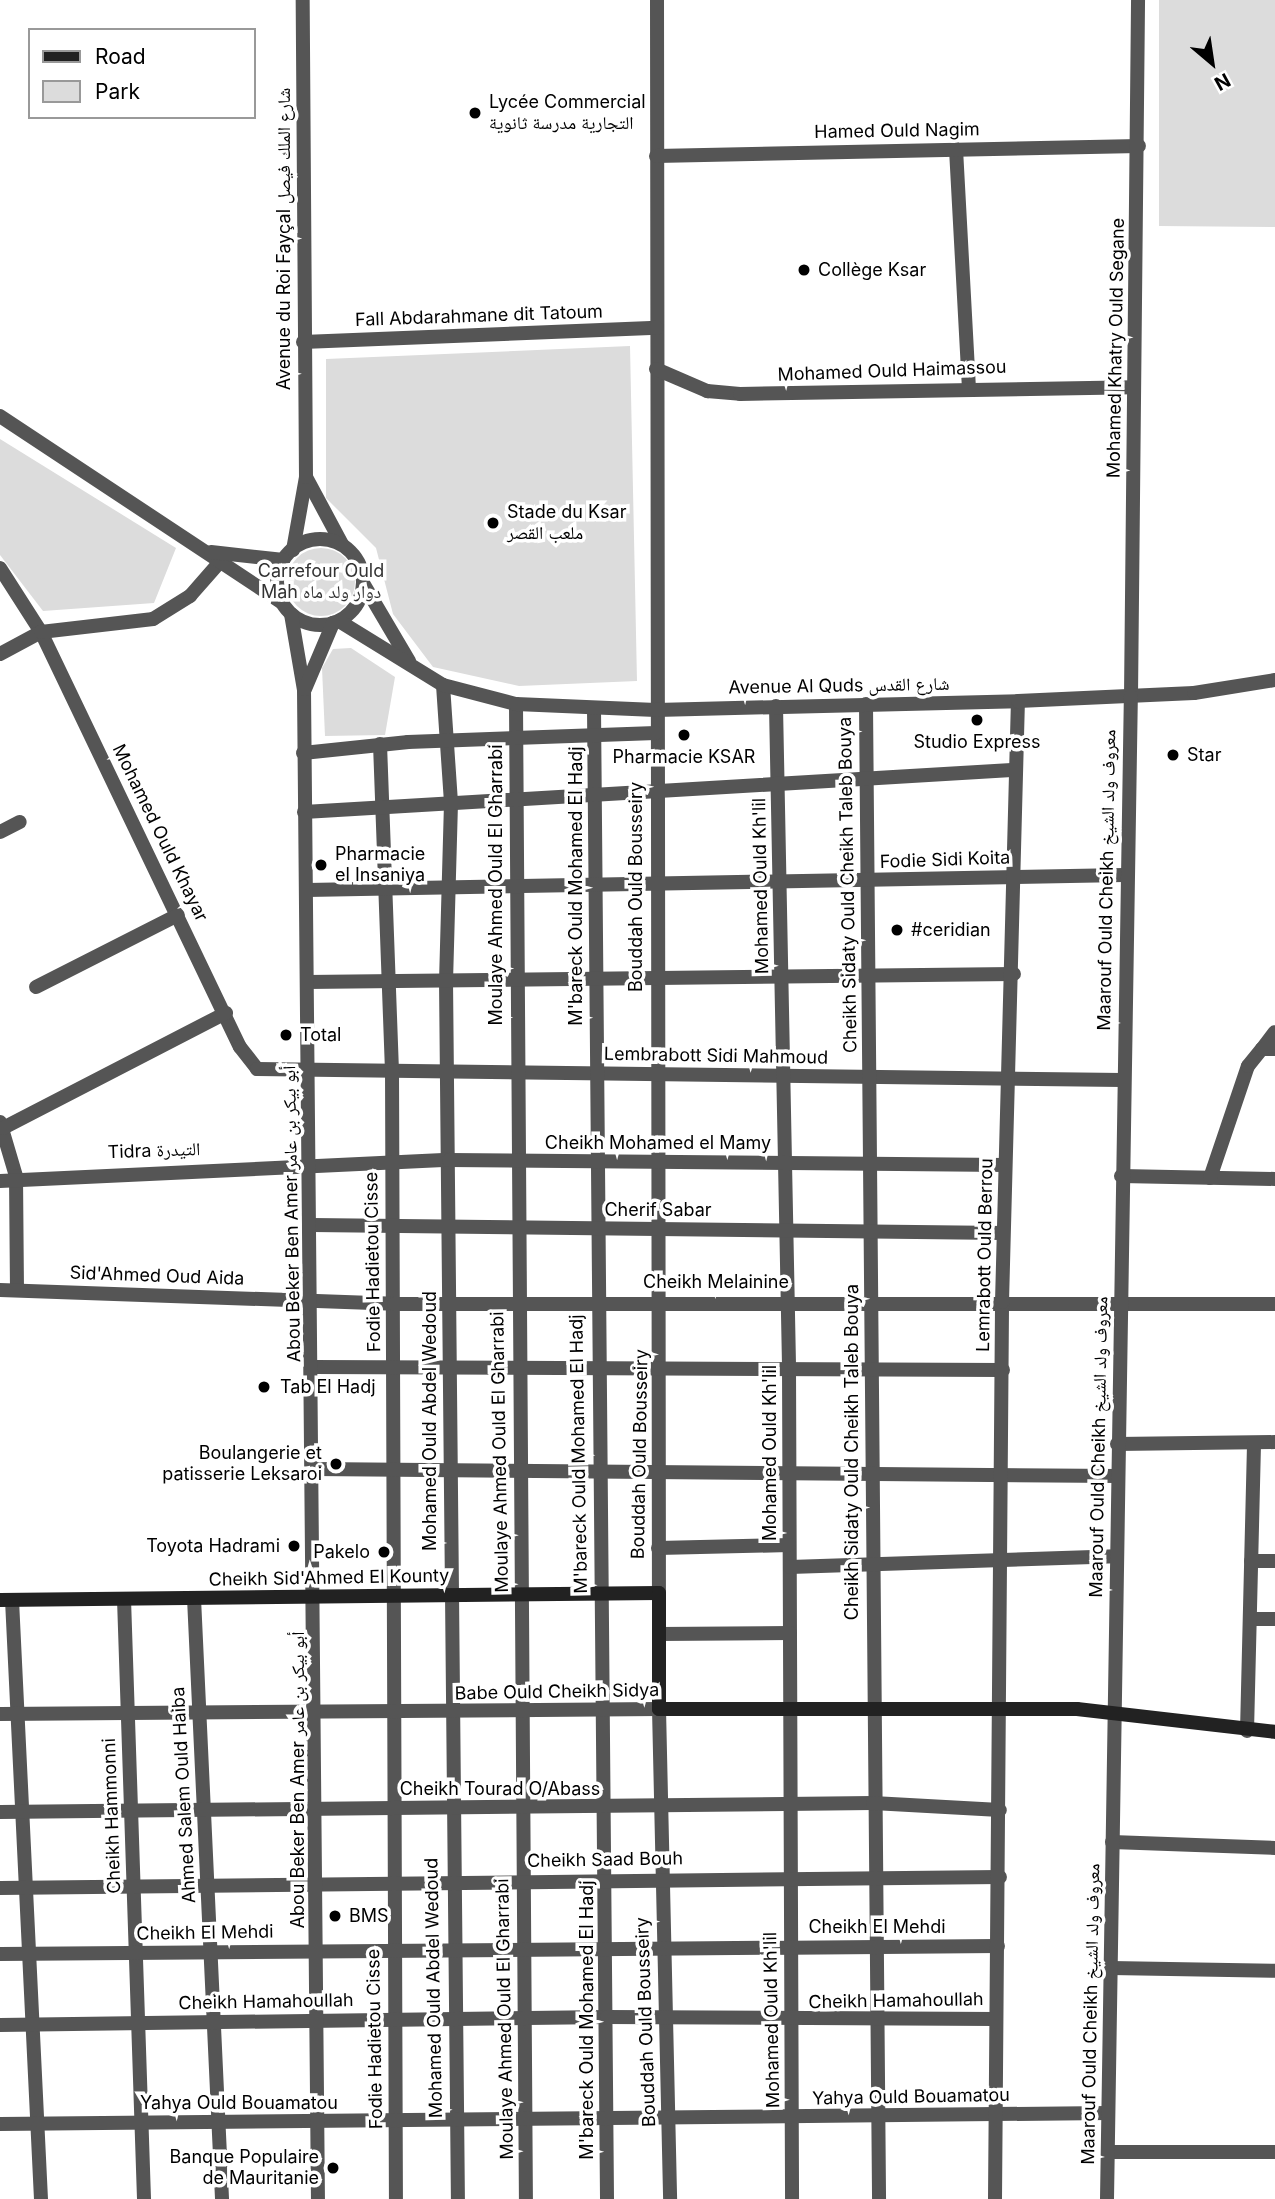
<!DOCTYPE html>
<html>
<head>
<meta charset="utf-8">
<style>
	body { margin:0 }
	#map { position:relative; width:1275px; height:2199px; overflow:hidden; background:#fff; font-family:Inter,"Noto Naskh Arabic",sans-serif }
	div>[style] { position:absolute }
	.green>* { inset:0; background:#dcdcdc }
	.round { border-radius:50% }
	.minor>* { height:14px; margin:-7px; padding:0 7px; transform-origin:7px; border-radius:7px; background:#555 }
	.tertiary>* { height:14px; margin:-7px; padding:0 7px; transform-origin:7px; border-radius:7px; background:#555 }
	.tertiary>.ring { margin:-7px; padding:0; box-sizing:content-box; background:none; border:14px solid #555; border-radius:50% }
	.secondary>* { height:14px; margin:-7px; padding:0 7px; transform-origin:7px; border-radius:7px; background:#222 }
	.dots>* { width:19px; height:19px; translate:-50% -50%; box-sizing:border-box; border:4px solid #fff; border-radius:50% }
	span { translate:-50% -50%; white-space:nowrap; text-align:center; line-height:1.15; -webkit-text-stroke:7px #fff; paint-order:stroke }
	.poi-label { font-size:18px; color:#000 }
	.left { translate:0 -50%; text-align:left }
	.right { translate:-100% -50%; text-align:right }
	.street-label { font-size:18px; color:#000 }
	.park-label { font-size:18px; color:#333 }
	.legend { position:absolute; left:28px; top:28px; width:228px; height:91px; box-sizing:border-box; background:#fff; border:2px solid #999; margin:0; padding:9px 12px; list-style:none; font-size:21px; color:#000 }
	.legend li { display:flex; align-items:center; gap:14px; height:35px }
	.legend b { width:35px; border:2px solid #999 }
	.north { position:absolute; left:1177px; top:28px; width:70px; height:70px; -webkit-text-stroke:5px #fff; paint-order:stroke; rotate:151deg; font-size:19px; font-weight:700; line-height:28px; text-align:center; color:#000 }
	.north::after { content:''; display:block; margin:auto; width:24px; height:32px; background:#000; clip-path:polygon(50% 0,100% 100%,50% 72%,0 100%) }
</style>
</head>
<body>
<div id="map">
	<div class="green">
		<div style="clip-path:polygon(1159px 0,1275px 0,1275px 227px,1159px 226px)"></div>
		<div style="clip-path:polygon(630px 346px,637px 681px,519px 686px,433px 667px,393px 614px,376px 548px,326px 498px,326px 359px)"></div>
		<div style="clip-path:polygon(0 439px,176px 548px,154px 603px,43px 611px,0 555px)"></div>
		<div class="round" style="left:287px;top:548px;width:68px;height:68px"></div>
		<div style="clip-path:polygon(351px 648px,395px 677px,385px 735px,325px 736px,322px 668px,333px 649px)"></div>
	</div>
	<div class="minor">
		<div style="left:657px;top:0;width:1593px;rotate:89.93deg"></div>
		<div style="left:956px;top:149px;width:237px;rotate:86.9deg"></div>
		<div style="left:656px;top:156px;width:483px;rotate:-1.2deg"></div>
		<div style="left:303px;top:342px;width:354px;rotate:-2.3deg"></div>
		<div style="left:656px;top:369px;width:56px;rotate:23.3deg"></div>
		<div style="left:707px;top:391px;width:33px;rotate:5deg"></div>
		<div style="left:740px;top:394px;width:393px;rotate:-1deg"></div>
		<div style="left:0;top:568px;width:76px;rotate:57.4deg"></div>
		<div style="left:41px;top:632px;width:460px;rotate:64.4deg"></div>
		<div style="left:240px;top:1047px;width:28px;rotate:52deg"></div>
		<div style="left:257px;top:1069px;width:865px;rotate:0.73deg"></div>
		<div style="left:0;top:654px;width:47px;rotate:-28.2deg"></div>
		<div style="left:41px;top:632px;width:113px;rotate:-6.6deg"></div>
		<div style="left:153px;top:619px;width:44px;rotate:-31.9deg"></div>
		<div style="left:190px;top:596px;width:44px;rotate:-48.7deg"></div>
		<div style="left:443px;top:685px;width:118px;rotate:86.1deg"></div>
		<div style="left:451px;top:803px;width:177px;rotate:91.6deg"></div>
		<div style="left:446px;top:980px;width:1219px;rotate:89.44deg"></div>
		<div style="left:1131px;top:696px;width:696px;rotate:-89.42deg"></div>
		<div style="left:516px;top:704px;width:1495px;rotate:89.62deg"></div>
		<div style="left:866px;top:704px;width:1495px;rotate:89.5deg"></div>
		<div style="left:776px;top:706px;width:661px;rotate:88.87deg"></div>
		<div style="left:789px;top:1367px;width:832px;rotate:89.79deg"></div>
		<div style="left:594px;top:708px;width:1491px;rotate:89.5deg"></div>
		<div style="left:380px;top:744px;width:326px;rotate:87.9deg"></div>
		<div style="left:392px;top:1070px;width:1129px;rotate:89.8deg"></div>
		<div style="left:303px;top:753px;width:106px;rotate:-6deg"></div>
		<div style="left:408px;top:742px;width:248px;rotate:-2.1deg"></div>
		<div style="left:304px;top:812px;width:709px;rotate:-3.39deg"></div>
		<div style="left:0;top:832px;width:22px;rotate:-27deg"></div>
		<div style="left:307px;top:890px;width:817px;rotate:-1.05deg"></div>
		<div style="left:307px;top:982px;width:707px;rotate:-0.65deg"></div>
		<div style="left:36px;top:987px;width:159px;rotate:-26.9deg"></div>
		<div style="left:1262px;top:1049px;width:21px;rotate:-53deg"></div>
		<div style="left:0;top:1122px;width:56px;rotate:73.5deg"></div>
		<div style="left:16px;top:1176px;width:114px;rotate:89.5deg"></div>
		<div style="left:3px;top:1128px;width:251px;rotate:-27.3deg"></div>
		<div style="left:1121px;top:1176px;width:154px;rotate:1.1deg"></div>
		<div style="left:1210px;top:1178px;width:118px;rotate:-71.3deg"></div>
		<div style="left:1248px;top:1066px;width:22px;rotate:-51deg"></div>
		<div style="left:1262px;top:1049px;width:13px"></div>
		<div style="left:0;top:1181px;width:449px;rotate:-2.7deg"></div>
		<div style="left:449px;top:1160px;width:556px;rotate:0.52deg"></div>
		<div style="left:312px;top:1225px;width:691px;rotate:0.66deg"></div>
		<div style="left:0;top:1290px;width:394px;rotate:2deg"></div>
		<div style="left:394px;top:1304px;width:881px"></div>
		<div style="left:314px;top:1367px;width:689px;rotate:0.25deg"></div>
		<div style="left:1117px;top:1444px;width:158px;rotate:-0.7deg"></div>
		<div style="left:314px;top:1469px;width:803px;rotate:0.5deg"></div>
		<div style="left:658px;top:1548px;width:131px;rotate:-1.3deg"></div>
		<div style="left:1251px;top:1561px;width:24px"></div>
		<div style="left:790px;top:1567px;width:326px;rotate:-1.9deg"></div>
		<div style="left:194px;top:1598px;width:602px;rotate:87.33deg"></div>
		<div style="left:124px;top:1599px;width:600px;rotate:88.09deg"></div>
		<div style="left:12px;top:1600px;width:600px;rotate:87.23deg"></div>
		<div style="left:1250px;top:1619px;width:25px"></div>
		<div style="left:659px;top:1634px;width:131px;rotate:-0.4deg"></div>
		<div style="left:0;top:1714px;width:659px;rotate:-0.43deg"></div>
		<div style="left:659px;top:1709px;width:490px;rotate:88.7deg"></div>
		<div style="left:1247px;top:1731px;width:288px;rotate:-88.6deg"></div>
		<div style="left:0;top:1812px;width:873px;rotate:-0.59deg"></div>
		<div style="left:873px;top:1803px;width:127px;rotate:3.2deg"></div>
		<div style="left:1112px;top:1842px;width:163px;rotate:2.1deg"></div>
		<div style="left:0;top:1888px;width:1000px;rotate:-0.63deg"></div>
		<div style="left:0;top:1954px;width:998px;rotate:-0.46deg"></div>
		<div style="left:1111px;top:1968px;width:164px;rotate:1deg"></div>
		<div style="left:0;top:2025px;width:607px;rotate:-0.76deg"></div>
		<div style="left:607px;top:2017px;width:388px;rotate:0.3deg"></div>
		<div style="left:0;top:2124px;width:1108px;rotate:-0.57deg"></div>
		<div style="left:1108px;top:2152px;width:167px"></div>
		<div style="left:995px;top:2199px;width:897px;rotate:-89.55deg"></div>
		<div style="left:1002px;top:1302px;width:601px;rotate:-88.48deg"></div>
	</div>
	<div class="tertiary">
		<div style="left:0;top:416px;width:339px;rotate:33.5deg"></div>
		<div style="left:306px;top:477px;width:76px;rotate:61.8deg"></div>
		<div class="ring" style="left:277px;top:539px;width:72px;height:72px"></div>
		<div style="left:293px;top:550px;width:74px;rotate:-79.9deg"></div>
		<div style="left:306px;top:477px;width:477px;rotate:-90.4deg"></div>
		<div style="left:211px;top:552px;width:73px;rotate:6.3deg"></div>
		<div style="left:363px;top:583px;width:91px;rotate:59.5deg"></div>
		<div style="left:291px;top:614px;width:77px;rotate:80.3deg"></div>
		<div style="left:304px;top:690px;width:1509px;rotate:89.47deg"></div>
		<div style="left:339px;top:621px;width:122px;rotate:31.6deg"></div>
		<div style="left:443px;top:685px;width:75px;rotate:14.6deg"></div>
		<div style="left:516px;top:704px;width:140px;rotate:2.5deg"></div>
		<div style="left:656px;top:710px;width:362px;rotate:-1.4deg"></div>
		<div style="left:1018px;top:701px;width:176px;rotate:-2.6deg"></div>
		<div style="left:1194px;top:693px;width:82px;rotate:-9.1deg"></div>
		<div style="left:305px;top:689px;width:72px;rotate:-67deg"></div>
		<div style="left:1107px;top:2199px;width:1503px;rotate:-89.09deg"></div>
	</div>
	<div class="secondary">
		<div style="left:0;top:1600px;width:659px;rotate:-0.61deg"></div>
		<div style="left:659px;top:1593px;width:116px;rotate:90deg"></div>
		<div style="left:659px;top:1709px;width:418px"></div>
		<div style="left:1077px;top:1709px;width:199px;rotate:6.6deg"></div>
	</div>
	<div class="dots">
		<div style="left:475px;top:113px;background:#000"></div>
		<div style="left:804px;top:270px;background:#000"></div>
		<div style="left:493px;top:523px;background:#000"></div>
		<div style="left:977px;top:720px;background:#000"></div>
		<div style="left:684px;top:735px;background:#000"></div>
		<div style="left:1173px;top:755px;background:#000"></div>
		<div style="left:321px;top:865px;background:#000"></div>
		<div style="left:897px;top:930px;background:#000"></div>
		<div style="left:286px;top:1035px;background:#000"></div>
		<div style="left:264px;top:1387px;background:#000"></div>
		<div style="left:336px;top:1464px;background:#000"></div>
		<div style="left:294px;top:1546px;background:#000"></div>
		<div style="left:384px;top:1552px;background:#000"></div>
		<div style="left:335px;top:1916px;background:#000"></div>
		<div style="left:333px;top:2168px;background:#000"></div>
	</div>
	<div class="poi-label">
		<span class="left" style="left:489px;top:113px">Lycée Commercial<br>التجارية مدرسة ثانوية</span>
		<span class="left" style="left:818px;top:270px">Collège Ksar</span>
		<span class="left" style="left:507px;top:523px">Stade du Ksar<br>ملعب القصر</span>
		<span style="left:977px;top:742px">Studio Express</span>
		<span class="left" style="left:1187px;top:755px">Star</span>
		<span style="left:684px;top:757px">Pharmacie KSAR</span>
		<span class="left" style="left:335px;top:865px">Pharmacie<br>el Insaniya</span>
		<span class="left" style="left:911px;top:930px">#ceridian</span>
		<span class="left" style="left:300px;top:1035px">Total</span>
		<span class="left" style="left:280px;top:1387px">Tab El Hadj</span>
		<span class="right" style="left:322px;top:1464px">Boulangerie et<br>patisserie Leksaroi</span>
		<span class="right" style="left:280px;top:1546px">Toyota Hadrami</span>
		<span class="right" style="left:370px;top:1552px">Pakelo</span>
		<span class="left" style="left:349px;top:1916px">BMS</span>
		<span class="right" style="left:319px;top:2168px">Banque Populaire<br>de Mauritanie</span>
	</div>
	<div class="street-label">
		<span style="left:897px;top:131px;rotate:-1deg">Hamed Ould Nagim</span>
		<span style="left:284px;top:239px;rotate:-90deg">Avenue du Roi Fayçal شارع الملك فيصل</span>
		<span style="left:479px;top:316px;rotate:-2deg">Fall Abdarahmane dit Tatoum</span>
		<span style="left:1116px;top:348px;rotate:-89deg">Mohamed Khatry Ould Segane</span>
		<span style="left:892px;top:371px;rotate:-2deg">Mohamed Ould Haimassou</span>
		<span style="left:839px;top:686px;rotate:-1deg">Avenue Al Quds شارع القدس</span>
		<span style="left:160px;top:833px;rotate:64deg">Mohamed Ould Khayar</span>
		<span style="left:945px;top:860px;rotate:-2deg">Fodie Sidi Koita</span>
		<span style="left:1107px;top:880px;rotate:-89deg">Maarouf Ould Cheikh معروف ولد الشيخ</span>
		<span style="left:496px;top:885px;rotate:-90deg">Moulaye Ahmed Ould El Gharrabi</span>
		<span style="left:848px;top:885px;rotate:-91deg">Cheikh Sidaty Ould Cheikh Taleb Bouya</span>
		<span style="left:576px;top:886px;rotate:-90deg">M'bareck Ould Mohamed El Hadj</span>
		<span style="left:761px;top:886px;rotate:-91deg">Mohamed Ould Kh'lil</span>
		<span style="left:636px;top:887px;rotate:-90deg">Bouddah Ould Bousseiry</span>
		<span style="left:716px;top:1056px;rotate:1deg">Lembrabott Sidi Mahmoud</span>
		<span style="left:658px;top:1143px">Cheikh Mohamed el Mamy</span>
		<span style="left:154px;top:1151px;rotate:-2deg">Tidra التيدرة</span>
		<span style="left:658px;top:1210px">Cherif Sabar</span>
		<span style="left:292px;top:1214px;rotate:-91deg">Abou Beker Ben Amer أبو بيكر بن عامر</span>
		<span style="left:985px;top:1255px;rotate:-89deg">Lemrabott Ould Berrou</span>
		<span style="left:373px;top:1262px;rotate:-91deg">Fodie Hadietou Cisse</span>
		<span style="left:157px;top:1276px;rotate:2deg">Sid'Ahmed Oud Aida</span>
		<span style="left:716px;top:1282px">Cheikh Melainine</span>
		<span style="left:430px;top:1421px;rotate:-90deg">Mohamed Ould Abdel Wedoud</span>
		<span style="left:1099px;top:1447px;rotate:-89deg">Maarouf Ould Cheikh معروف ولد الشيخ</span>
		<span style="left:500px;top:1452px;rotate:-91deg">Moulaye Ahmed Ould El Gharrabi</span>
		<span style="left:852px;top:1452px;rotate:-90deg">Cheikh Sidaty Ould Cheikh Taleb Bouya</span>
		<span style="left:770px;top:1453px;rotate:-90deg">Mohamed Ould Kh'lil</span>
		<span style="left:579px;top:1454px;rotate:-91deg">M'bareck Ould Mohamed El Hadj</span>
		<span style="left:640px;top:1454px;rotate:-89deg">Bouddah Ould Bousseiry</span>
		<span style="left:329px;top:1578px;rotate:-1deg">Cheikh Sid'Ahmed El Kounty</span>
		<span style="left:557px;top:1692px;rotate:-1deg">Babe Ould Cheikh Sidya</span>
		<span style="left:298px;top:1780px;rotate:-90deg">Abou Beker Ben Amer أبو بيكر بن عامر</span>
		<span style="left:500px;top:1789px">Cheikh Tourad O/Abass</span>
		<span style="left:184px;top:1795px;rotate:-93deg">Ahmed Salem Ould Haiba</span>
		<span style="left:112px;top:1816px;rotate:-92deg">Cheikh Hammonni</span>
		<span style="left:605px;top:1860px;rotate:-1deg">Cheikh Saad Bouh</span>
		<span style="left:877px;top:1927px">Cheikh El Mehdi</span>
		<span style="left:205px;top:1933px;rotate:-1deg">Cheikh El Mehdi</span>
		<span style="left:434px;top:1988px;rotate:-91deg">Mohamed Ould Abdel Wedoud</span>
		<span style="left:896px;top:2001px;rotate:-1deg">Cheikh Hamahoullah</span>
		<span style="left:266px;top:2002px;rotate:-1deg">Cheikh Hamahoullah</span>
		<span style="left:1091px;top:2014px;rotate:-89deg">Maarouf Ould Cheikh معروف ولد الشيخ</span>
		<span style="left:505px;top:2019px;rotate:-91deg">Moulaye Ahmed Ould El Gharrabi</span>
		<span style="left:587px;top:2020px;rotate:-90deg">M'bareck Ould Mohamed El Hadj</span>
		<span style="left:772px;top:2020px;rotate:-91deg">Mohamed Ould Kh'lil</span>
		<span style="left:646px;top:2022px;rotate:-92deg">Bouddah Ould Bousseiry</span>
		<span style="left:375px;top:2039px;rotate:-91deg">Fodie Hadietou Cisse</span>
		<span style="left:911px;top:2097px;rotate:-1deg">Yahya Ould Bouamatou</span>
		<span style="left:239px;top:2103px">Yahya Ould Bouamatou</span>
	</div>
	<div class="park-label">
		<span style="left:321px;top:582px">Carrefour Ould<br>Mah دوار ولد ماه</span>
	</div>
	<ul class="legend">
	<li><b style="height:9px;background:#222"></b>Road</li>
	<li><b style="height:19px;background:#dcdcdc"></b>Park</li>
	</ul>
	<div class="north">N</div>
</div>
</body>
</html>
